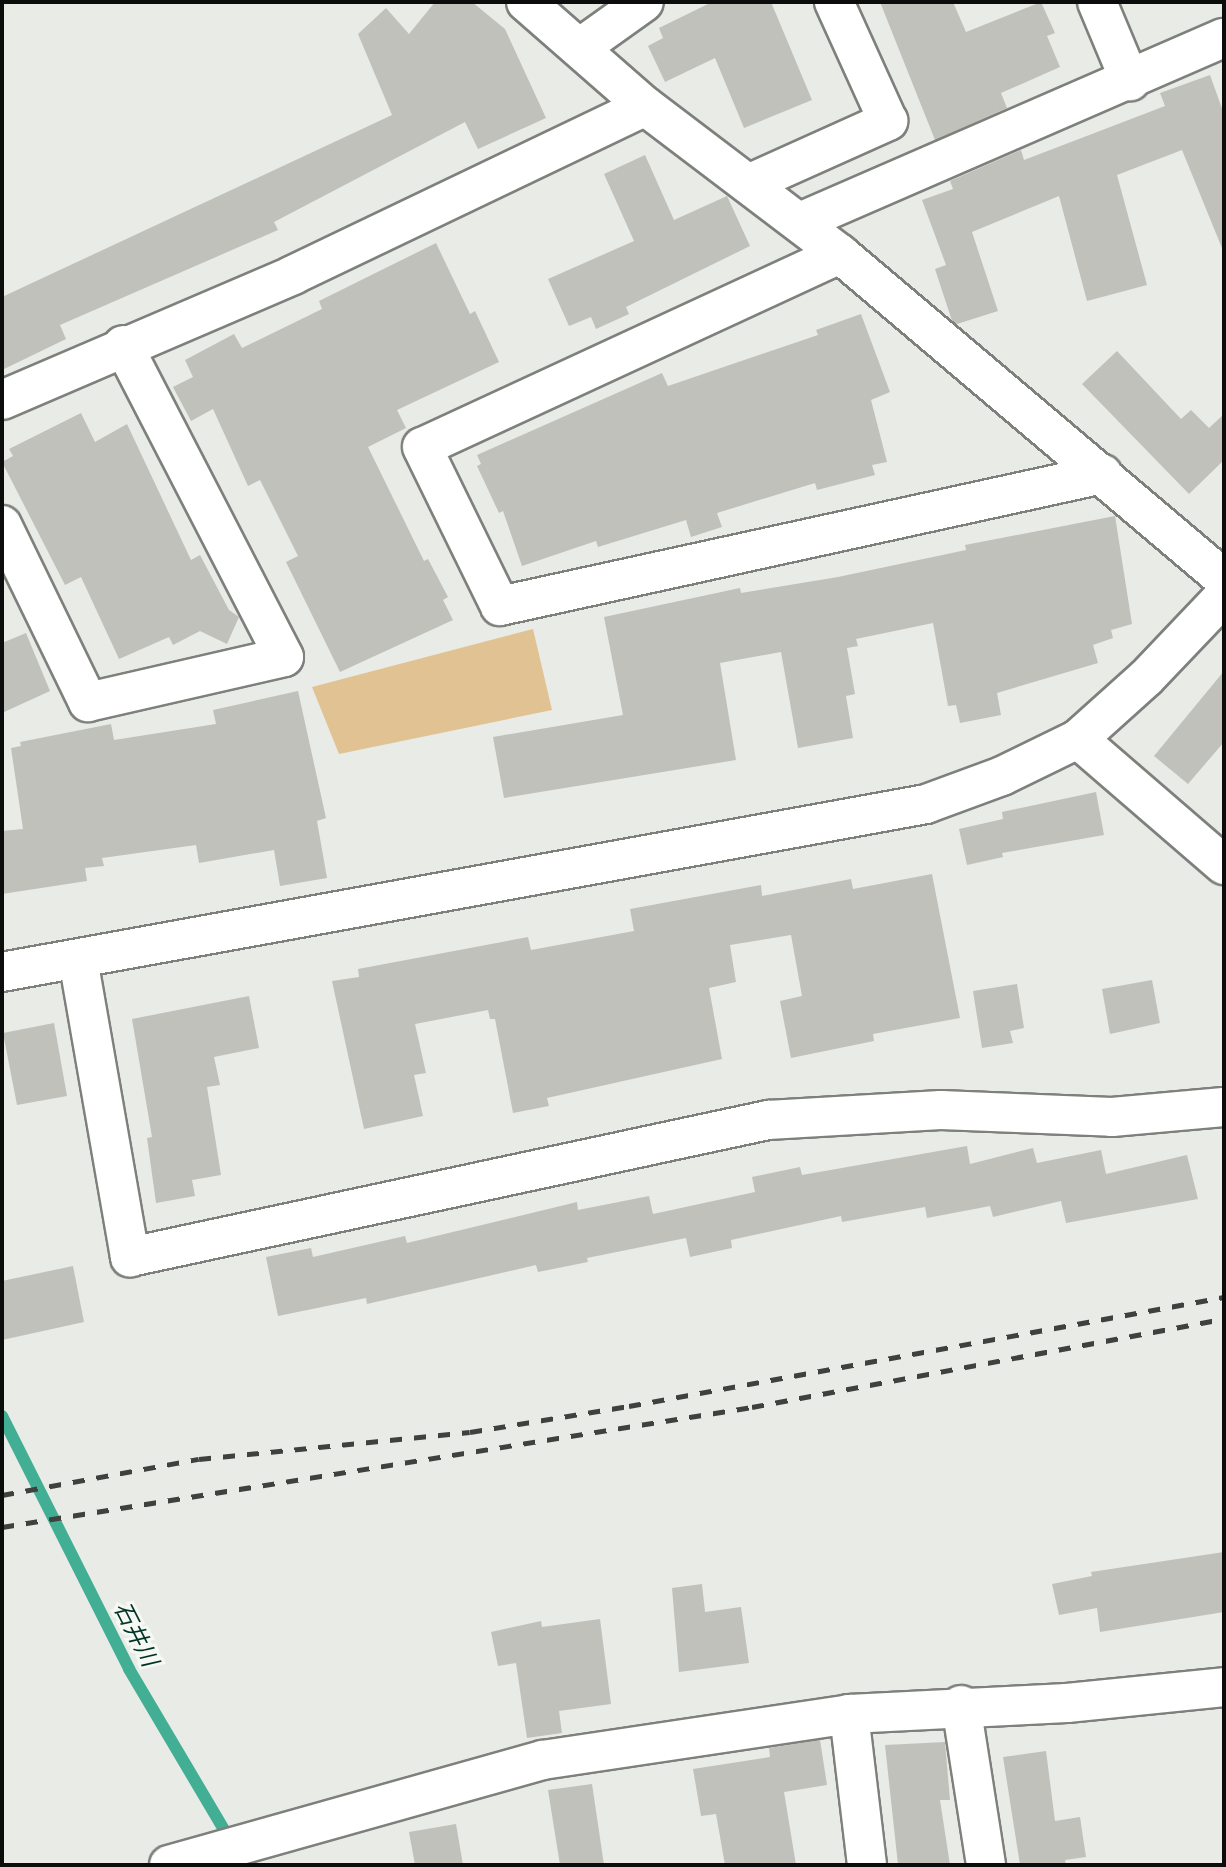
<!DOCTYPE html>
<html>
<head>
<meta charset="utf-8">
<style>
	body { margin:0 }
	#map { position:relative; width:1226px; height:1867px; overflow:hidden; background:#e8ebe6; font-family:Raleway,"Noto Sans JP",sans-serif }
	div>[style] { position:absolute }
	.green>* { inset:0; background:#e1c293 }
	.stream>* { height:12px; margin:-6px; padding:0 6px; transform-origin:6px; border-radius:6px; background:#42ae93 }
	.building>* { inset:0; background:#c1c1bc }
	.roads { filter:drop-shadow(2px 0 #7e807c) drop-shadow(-2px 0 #7e807c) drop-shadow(0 2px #7e807c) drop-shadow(0 -2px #7e807c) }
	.street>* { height:38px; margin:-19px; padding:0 19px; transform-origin:19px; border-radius:19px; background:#fff }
	.rail>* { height:5px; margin-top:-2.5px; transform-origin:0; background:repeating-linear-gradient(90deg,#3f413f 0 12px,transparent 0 24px) }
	span { translate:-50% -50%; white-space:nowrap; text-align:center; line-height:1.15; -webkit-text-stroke:6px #f6f8f3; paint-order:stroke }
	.water-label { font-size:23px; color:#003227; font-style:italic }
	.frame { position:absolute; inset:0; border:4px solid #0b0c0b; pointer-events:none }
</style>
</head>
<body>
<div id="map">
	<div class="green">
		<div style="clip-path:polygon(533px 629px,552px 710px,339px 754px,312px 687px)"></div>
	</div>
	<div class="stream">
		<div style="left:2px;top:1416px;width:283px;rotate:63.3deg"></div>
		<div style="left:129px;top:1669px;width:228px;rotate:59.4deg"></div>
	</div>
	<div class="building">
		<div style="clip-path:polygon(435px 2px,472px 2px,505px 29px,546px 118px,478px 149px,465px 122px,274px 222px,278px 230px,60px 325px,66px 339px,2px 370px,2px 297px,392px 115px,358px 34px,386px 8px,409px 34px)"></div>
		<div style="clip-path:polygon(712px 2px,771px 2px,812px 100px,744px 128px,715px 58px,665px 82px,648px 46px,663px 38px,659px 28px)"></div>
		<div style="clip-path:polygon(880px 2px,953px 2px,966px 32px,1041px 2px,1055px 33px,1047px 36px,1060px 67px,1001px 93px,1007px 108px,935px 140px)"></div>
		<div style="clip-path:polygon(1210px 75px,1224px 114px,1224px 253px,1182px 150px,1117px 175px,1147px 285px,1087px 301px,1059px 196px,972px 232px,998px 311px,957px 324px,952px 321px,935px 269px,946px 265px,922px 200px,953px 189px,950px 181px,1021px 150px,1024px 160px,1165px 106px,1160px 93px)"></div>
		<div style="clip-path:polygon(645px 155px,674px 220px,727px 196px,750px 246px,626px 307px,629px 314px,596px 329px,591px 317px,569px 326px,548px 279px,634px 241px,604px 174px)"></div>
		<div style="clip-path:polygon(436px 243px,470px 314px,475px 311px,499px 362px,397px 410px,406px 428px,368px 447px,424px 561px,428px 559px,448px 597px,443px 600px,453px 620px,340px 672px,286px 562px,298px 556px,260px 480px,248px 486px,213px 409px,191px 421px,173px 387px,193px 377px,185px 360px,234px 334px,242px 348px,322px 309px,319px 301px)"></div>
		<div style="clip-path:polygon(861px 314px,890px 392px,871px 400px,887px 462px,872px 465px,875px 475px,817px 490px,815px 483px,717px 513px,722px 527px,691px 537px,686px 520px,598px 547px,596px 541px,522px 566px,503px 511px,499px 513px,477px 466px,481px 464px,477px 455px,662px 373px,668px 386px,818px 335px,816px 330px)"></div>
		<div style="clip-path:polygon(1117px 351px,1181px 419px,1191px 410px,1209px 428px,1224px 414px,1224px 460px,1189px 494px,1082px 384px)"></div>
		<div style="clip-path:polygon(81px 413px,95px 442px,127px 424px,191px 560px,200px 555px,229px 610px,239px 617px,227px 644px,200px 631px,173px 645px,169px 637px,119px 659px,81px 577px,65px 585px,2px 462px,13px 456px,9px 449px)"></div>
		<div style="clip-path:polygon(1115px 516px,1132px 624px,1111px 630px,1113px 638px,1093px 645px,1098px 663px,997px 693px,1001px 715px,960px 723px,956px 705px,948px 706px,933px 623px,856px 639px,858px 646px,847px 648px,855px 694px,846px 696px,853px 738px,798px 748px,781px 652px,720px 663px,736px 760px,504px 798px,493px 737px,623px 715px,604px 617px,740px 588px,741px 593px,838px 577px,966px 550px,965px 545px)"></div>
		<div style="clip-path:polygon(26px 633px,50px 691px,2px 713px,2px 643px)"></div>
		<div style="clip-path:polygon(1224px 671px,1224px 742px,1188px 784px,1154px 756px)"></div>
		<div style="clip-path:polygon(298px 691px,326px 818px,317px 821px,327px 878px,280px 886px,274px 850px,199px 863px,196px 845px,102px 858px,104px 866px,85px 868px,87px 881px,2px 894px,2px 831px,23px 829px,11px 748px,21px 746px,20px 742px,111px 724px,114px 740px,216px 724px,213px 710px)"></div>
		<div style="clip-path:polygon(1096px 792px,1104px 835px,1002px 853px,1003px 857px,967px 865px,959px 829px,1003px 819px,1002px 812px)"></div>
		<div style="clip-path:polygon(932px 874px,960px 1018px,873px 1034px,874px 1041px,791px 1058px,780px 1001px,802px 996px,791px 935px,730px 945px,736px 982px,709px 988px,722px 1059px,547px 1098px,549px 1106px,513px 1113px,495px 1019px,490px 1019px,488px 1010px,415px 1024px,426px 1073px,414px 1075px,423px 1116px,364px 1129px,332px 981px,359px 977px,358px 969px,528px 937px,531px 950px,634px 931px,630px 909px,761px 885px,762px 896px,851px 879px,853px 889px)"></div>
		<div style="clip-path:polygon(1152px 980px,1160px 1023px,1110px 1034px,1102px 989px)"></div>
		<div style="clip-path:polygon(1017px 984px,1024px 1028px,1010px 1031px,1013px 1043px,982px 1048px,973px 991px)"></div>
		<div style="clip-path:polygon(249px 996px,259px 1048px,214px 1057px,220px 1085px,207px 1087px,221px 1175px,192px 1180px,195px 1196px,156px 1203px,147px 1138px,152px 1137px,132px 1019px)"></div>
		<div style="clip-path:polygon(54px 1023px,67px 1096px,17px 1105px,3px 1033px)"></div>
		<div style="clip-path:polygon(967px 1146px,970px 1164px,1033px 1148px,1037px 1163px,1101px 1150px,1106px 1174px,1187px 1155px,1198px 1199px,1066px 1223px,1061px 1201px,993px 1217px,990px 1206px,927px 1218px,925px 1207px,842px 1222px,841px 1216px,731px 1240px,732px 1248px,690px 1257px,686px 1238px,587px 1258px,588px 1262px,538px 1272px,536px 1265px,367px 1304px,366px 1298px,278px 1316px,266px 1257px,311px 1248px,313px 1257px,405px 1236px,407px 1243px,577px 1202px,578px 1210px,649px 1196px,653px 1214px,755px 1192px,752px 1177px,800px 1167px,802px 1175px)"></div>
		<div style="clip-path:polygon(73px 1266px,84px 1322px,2px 1340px,2px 1281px)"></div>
		<div style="clip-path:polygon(1224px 1552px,1224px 1612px,1100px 1632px,1097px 1608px,1059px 1615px,1052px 1584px,1092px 1576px,1091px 1572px)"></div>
		<div style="clip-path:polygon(702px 1584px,705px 1612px,741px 1607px,749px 1663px,679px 1672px,672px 1588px)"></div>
		<div style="clip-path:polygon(600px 1619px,611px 1704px,559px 1711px,562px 1733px,527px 1738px,516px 1663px,498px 1666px,491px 1632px,541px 1621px,542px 1627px)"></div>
		<div style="clip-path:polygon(820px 1740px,827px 1785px,784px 1792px,796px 1865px,725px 1865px,716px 1814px,701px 1816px,693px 1769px,770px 1757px,769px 1748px)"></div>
		<div style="clip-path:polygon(945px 1742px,950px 1800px,940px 1800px,950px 1865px,898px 1865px,885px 1745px)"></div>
		<div style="clip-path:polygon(1046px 1751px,1055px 1821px,1080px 1817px,1086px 1857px,1065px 1860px,1066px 1865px,1020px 1865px,1003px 1757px)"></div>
		<div style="clip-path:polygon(592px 1784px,604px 1865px,560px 1865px,548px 1790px)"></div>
		<div style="clip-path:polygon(456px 1824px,463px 1865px,415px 1865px,409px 1832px)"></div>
	</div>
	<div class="roads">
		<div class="street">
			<div style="left:526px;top:2px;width:158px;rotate:41.2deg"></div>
			<div style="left:645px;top:106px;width:245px;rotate:37.2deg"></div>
			<div style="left:840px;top:254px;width:503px;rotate:40.24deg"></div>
			<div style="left:1097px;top:2px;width:86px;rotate:67.3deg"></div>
			<div style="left:581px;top:47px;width:77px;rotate:-35.5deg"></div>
			<div style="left:748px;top:184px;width:154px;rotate:-24.2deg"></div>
			<div style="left:888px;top:121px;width:131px;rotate:-114.4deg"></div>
			<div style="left:800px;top:222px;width:462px;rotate:-23.5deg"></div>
			<div style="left:840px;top:254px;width:460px;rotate:155.2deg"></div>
			<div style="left:422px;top:447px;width:177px;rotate:63.9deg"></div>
			<div style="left:500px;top:606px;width:617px;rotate:-12.35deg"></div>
			<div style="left:2px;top:400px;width:317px;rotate:-23.2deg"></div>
			<div style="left:293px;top:275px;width:390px;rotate:-25.6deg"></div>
			<div style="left:2px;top:525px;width:197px;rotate:64.1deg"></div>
			<div style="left:88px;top:702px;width:201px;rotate:-12.9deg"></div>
			<div style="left:284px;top:657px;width:351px;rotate:-117.3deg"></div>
			<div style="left:1078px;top:739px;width:193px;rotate:40.8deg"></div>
			<div style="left:78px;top:959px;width:303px;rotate:80.1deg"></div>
			<div style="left:130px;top:1257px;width:653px;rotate:-12.12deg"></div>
			<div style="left:768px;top:1120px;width:173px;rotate:-3.3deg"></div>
			<div style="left:941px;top:1110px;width:171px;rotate:2.3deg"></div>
			<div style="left:1112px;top:1117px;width:112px;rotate:-5.1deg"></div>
			<div style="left:2px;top:972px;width:939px;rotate:-10.3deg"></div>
			<div style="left:926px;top:804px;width:81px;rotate:-20.2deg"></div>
			<div style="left:1002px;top:776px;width:85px;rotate:-26deg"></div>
			<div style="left:1078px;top:739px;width:91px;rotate:-41.9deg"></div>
			<div style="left:1146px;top:678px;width:113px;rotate:-46.4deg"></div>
			<div style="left:961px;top:1705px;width:162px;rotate:81.1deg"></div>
			<div style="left:849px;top:1714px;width:152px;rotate:83.2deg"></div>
			<div style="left:169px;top:1865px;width:388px;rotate:-15.7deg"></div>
			<div style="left:543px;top:1760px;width:309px;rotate:-8.5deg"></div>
			<div style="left:849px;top:1714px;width:218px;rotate:-2.9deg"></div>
			<div style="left:1067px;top:1703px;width:158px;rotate:-5.8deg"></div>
		</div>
	</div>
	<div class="rail">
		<div style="left:2px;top:1495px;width:200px;rotate:-10.4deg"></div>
		<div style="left:199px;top:1459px;width:272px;rotate:-5.7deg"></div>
		<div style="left:470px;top:1432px;width:161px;rotate:-9.3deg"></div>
		<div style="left:629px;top:1406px;width:605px;rotate:-10.38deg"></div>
		<div style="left:2px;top:1527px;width:760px;rotate:-9.09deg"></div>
		<div style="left:752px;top:1407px;width:480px;rotate:-10.6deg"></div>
	</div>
	<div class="water-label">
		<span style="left:136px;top:1634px;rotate:63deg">石井川</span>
	</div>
	<div class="frame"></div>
</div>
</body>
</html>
